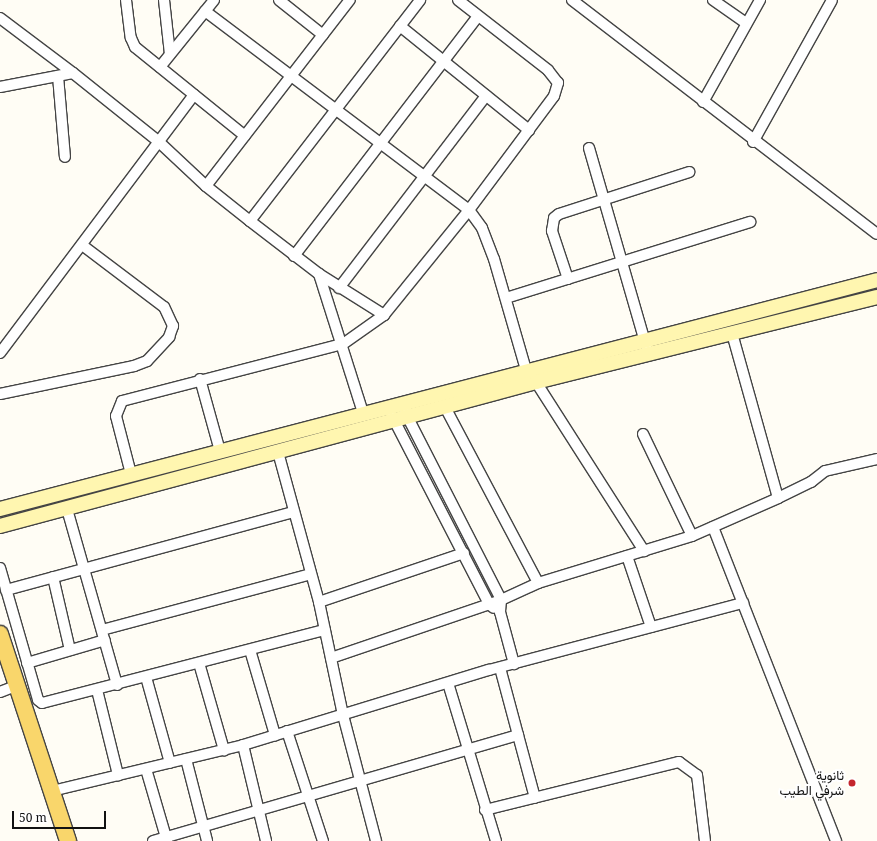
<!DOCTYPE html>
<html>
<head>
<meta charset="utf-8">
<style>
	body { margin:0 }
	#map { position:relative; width:877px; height:841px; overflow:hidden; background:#fffdf5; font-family:"Noto Serif",Vazirmatn,serif }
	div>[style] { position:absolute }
	.roads { filter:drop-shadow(1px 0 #444) drop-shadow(-1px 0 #444) drop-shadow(0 1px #444) drop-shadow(0 -1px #444) }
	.street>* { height:10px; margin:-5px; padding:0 5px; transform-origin:5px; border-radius:5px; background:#fff }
	.secondary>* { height:14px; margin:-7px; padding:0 7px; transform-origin:7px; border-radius:7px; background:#fff6b0 }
	.primary>* { height:16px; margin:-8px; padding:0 8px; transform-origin:8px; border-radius:8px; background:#f9d66b }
	.dots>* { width:11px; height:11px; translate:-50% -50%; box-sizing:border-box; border:2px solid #fff; border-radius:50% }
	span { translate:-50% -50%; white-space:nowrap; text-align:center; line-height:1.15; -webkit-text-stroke:4px #fff; paint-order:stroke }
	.poi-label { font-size:13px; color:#111 }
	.right { translate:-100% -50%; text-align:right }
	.scale { position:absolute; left:12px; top:811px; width:94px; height:18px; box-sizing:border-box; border:2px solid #111; border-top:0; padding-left:5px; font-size:12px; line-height:14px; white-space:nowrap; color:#111; -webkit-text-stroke:3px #fff; paint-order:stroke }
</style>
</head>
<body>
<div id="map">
	<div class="roads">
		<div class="street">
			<div style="left:126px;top:0;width:38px;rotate:83deg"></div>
			<div style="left:131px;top:38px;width:10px;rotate:66deg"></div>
			<div style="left:135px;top:47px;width:141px;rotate:39deg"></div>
			<div style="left:164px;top:0;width:54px;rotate:83.7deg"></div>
			<div style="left:279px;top:0;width:56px;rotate:38.5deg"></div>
			<div style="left:572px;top:0;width:384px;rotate:37.5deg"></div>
			<div style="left:713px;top:0;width:40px;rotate:34.9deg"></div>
			<div style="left:205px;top:11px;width:331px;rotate:37deg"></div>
			<div style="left:469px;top:210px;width:22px;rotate:54deg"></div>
			<div style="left:482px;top:228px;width:33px;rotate:69deg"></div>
			<div style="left:494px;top:259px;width:116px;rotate:73.9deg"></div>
			<div style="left:0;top:18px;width:91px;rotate:37deg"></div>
			<div style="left:400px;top:26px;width:166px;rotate:38.9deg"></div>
			<div style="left:160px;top:67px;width:86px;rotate:-51.1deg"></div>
			<div style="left:58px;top:76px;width:81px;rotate:85.1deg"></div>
			<div style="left:0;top:87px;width:74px;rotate:-10.9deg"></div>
			<div style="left:73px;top:73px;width:110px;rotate:38.7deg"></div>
			<div style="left:159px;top:142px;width:64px;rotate:43.1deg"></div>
			<div style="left:206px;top:186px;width:56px;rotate:38.5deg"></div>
			<div style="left:250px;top:221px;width:87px;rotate:37.5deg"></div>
			<div style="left:319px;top:274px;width:77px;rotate:32.2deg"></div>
			<div style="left:703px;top:102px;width:117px;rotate:-60.8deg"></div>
			<div style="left:753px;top:142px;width:162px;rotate:-60.9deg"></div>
			<div style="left:589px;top:148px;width:206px;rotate:73.9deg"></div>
			<div style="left:206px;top:186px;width:235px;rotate:-52.3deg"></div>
			<div style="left:250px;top:221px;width:279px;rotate:-52.4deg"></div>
			<div style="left:294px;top:256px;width:302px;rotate:-52.5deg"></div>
			<div style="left:319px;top:274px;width:146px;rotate:72.4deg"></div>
			<div style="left:568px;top:279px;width:51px;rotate:-108.4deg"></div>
			<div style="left:552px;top:231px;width:13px;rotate:-81deg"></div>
			<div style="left:554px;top:218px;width:6px;rotate:-39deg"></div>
			<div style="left:559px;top:214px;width:137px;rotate:-17.9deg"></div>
			<div style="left:339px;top:288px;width:242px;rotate:-52.6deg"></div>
			<div style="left:506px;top:298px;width:256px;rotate:-17.3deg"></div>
			<div style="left:0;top:353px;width:323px;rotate:-53.1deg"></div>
			<div style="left:200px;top:379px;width:75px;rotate:74.5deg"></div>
			<div style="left:536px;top:382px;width:201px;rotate:57.4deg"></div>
			<div style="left:0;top:394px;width:137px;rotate:-11.8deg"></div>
			<div style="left:134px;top:366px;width:14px;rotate:-21deg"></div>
			<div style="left:147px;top:361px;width:33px;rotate:-47deg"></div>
			<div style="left:169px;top:337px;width:12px;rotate:-70deg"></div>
			<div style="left:173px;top:326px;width:21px;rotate:-115deg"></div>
			<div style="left:164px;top:307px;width:103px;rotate:-142.9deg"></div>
			<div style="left:445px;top:407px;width:199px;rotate:62.1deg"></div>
			<div style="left:405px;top:412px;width:211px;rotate:62.9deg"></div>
			<div style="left:501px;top:600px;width:12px;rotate:95deg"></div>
			<div style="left:500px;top:612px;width:54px;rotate:74.9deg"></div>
			<div style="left:392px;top:416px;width:212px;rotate:62.7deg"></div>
			<div style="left:489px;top:604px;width:6px;rotate:39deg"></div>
			<div style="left:643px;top:434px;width:113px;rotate:64.3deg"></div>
			<div style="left:278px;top:452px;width:156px;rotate:74.7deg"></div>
			<div style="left:319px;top:602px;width:116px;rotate:78deg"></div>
			<div style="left:343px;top:715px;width:130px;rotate:75.3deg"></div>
			<div style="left:131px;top:474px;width:60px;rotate:-104.5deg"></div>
			<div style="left:116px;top:416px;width:16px;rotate:-68deg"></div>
			<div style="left:122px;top:401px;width:228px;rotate:-14.5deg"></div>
			<div style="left:343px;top:344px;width:50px;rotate:-35.3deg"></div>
			<div style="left:384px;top:315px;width:135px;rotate:-51deg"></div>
			<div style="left:469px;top:210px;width:142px;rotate:-53.3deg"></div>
			<div style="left:554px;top:96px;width:14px;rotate:-73deg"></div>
			<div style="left:558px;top:83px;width:16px;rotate:-128deg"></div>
			<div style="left:548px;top:70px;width:114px;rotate:-142.1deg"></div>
			<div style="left:778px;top:498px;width:37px;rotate:-26deg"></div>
			<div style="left:811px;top:482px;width:18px;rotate:-38deg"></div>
			<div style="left:825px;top:471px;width:53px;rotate:-13deg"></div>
			<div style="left:67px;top:509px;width:183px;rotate:74.1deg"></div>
			<div style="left:713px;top:527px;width:337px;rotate:68.6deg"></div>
			<div style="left:627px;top:556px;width:75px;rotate:71.3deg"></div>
			<div style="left:0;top:568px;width:137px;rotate:73.9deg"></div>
			<div style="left:38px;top:700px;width:5px;rotate:37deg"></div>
			<div style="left:42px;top:703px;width:292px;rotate:-14.5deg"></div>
			<div style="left:53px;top:577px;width:75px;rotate:76.9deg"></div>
			<div style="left:6px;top:590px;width:298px;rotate:-15.2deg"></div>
			<div style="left:319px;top:602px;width:153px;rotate:-18.7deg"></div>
			<div style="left:102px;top:630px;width:216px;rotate:-15deg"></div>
			<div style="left:250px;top:650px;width:89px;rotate:73.6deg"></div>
			<div style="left:331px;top:658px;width:180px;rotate:-18.8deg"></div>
			<div style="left:501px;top:600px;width:41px;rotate:-24.7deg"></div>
			<div style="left:538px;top:583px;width:161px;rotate:-17deg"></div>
			<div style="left:692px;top:536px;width:94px;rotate:-23.8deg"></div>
			<div style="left:778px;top:498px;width:171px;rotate:-105.6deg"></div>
			<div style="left:27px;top:663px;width:81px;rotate:-16.4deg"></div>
			<div style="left:199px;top:663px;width:91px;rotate:74deg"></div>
			<div style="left:146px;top:677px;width:89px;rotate:74.4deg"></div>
			<div style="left:448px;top:683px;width:165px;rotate:73.1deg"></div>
			<div style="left:97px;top:690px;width:88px;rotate:76.1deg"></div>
			<div style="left:0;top:692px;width:17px;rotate:-21deg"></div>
			<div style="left:287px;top:731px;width:116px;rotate:71.9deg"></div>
			<div style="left:518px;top:735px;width:65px;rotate:74.9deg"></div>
			<div style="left:243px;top:745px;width:99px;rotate:76.5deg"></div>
			<div style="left:186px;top:759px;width:85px;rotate:75.6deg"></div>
			<div style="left:146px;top:769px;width:75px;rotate:73.7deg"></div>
			<div style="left:52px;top:791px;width:196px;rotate:-13.5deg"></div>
			<div style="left:243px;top:745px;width:257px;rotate:-17deg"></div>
			<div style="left:489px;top:670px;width:263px;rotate:-14.8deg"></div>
			<div style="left:485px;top:810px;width:200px;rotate:-13.9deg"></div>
			<div style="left:679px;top:762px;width:22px;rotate:36deg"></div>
			<div style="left:697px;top:775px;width:66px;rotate:83.1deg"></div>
			<div style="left:153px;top:841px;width:380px;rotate:-16.2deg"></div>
			<div style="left:518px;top:735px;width:69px;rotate:-105deg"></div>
		</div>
		<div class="secondary">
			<div style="left:0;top:509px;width:906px;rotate:-14.63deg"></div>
			<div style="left:0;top:526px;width:555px;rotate:-15.04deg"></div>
			<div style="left:536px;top:382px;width:351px;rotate:-14deg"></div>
		</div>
		<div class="primary">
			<div style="left:0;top:634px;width:218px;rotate:71.8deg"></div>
		</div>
	</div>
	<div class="dots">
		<div style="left:852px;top:783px;background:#c4262e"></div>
	</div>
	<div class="poi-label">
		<span class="right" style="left:844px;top:783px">ثانوية<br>شرفي الطيب</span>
	</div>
	<div class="scale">50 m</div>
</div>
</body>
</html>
